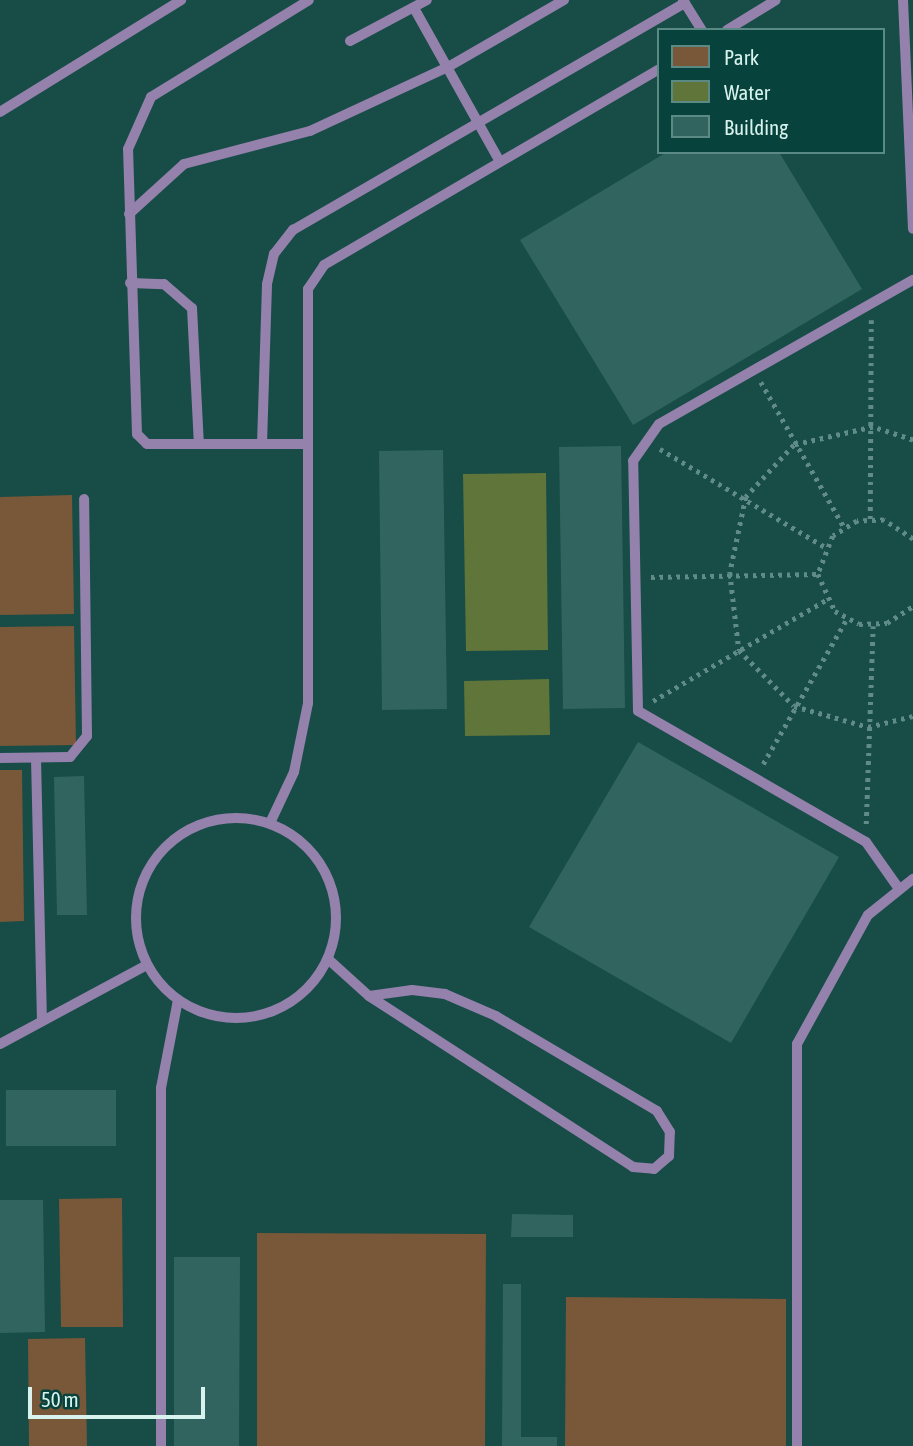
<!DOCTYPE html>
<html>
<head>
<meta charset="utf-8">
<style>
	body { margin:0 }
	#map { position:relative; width:913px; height:1446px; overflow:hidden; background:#174c47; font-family:"Asap Condensed",sans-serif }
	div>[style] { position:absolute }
	.green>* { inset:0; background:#785839 }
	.water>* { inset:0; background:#607539 }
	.building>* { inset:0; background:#31645e }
	.path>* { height:4.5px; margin-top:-2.25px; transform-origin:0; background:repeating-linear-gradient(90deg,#608b86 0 3.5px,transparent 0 8.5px) }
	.lane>* { height:10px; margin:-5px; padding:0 5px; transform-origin:5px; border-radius:5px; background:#9481ac }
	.lane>.ring { margin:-5px; padding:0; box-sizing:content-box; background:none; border:10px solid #9481ac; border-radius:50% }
	span { translate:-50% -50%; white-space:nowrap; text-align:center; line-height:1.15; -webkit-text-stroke:5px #08423c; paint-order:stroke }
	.legend { position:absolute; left:657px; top:28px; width:228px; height:126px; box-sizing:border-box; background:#08423c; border:2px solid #5b8983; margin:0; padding:9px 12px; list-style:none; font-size:21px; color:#d8f3ee }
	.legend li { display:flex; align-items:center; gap:14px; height:35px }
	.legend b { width:35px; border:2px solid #5b8983 }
	.scale { position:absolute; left:28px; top:1387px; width:177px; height:32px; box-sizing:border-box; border:4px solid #d8f3ee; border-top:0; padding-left:9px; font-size:21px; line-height:24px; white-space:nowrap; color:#d8f3ee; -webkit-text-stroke:5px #08423c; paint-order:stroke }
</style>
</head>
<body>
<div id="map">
	<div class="green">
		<div style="clip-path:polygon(72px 495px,74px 614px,0 615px,0 497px)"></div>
		<div style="clip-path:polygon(74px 626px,76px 745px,0 746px,0 627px)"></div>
		<div style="clip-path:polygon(0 770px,22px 770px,24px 921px,0 922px)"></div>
		<div style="clip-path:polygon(122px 1198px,123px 1327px,61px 1327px,59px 1199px)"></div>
		<div style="clip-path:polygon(257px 1233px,486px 1234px,485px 1446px,257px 1446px)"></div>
		<div style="clip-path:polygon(566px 1297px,786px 1299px,786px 1446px,565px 1446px)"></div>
		<div style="clip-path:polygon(85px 1338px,87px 1446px,29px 1446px,28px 1339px)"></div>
	</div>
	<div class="water">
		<div style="clip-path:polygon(546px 473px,548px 650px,466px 651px,463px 474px)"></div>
		<div style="clip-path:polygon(549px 679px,550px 735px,465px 736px,464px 681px)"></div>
	</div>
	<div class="building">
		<div style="clip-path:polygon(667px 152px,779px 152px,862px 289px,633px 425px,520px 240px)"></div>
		<div style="clip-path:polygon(621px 446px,625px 708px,563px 709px,559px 447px)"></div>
		<div style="clip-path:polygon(443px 450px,447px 709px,382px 710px,379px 451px)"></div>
		<div style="clip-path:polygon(638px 742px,839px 857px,731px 1043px,529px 927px)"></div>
		<div style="clip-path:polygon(84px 776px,87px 915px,57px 915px,54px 777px)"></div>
		<div style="clip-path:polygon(6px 1090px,116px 1090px,116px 1146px,6px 1146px)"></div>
		<div style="clip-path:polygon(0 1200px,43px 1200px,45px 1332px,0 1333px)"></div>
		<div style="clip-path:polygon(512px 1214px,573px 1215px,573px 1237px,511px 1237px)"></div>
		<div style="clip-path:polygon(174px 1257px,240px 1257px,239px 1446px,174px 1446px)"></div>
		<div style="clip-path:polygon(503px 1284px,521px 1284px,521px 1437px,557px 1437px,557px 1446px,502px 1446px)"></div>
	</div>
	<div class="path">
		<div style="left:761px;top:382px;width:167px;rotate:60.2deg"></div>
		<div style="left:913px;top:440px;width:42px;rotate:-162deg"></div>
		<div style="left:873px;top:427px;width:81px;rotate:167.2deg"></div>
		<div style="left:794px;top:445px;width:71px;rotate:132.7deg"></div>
		<div style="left:746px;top:497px;width:78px;rotate:101.9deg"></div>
		<div style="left:730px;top:573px;width:78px;rotate:83.3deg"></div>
		<div style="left:739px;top:650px;width:78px;rotate:45.5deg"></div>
		<div style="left:794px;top:706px;width:77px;rotate:15.8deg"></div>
		<div style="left:868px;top:727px;width:46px;rotate:-13.7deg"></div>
		<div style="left:660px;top:449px;width:192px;rotate:30.7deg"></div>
		<div style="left:870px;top:519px;width:199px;rotate:-89.7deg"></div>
		<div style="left:913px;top:539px;width:35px;rotate:-147deg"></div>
		<div style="left:884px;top:520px;width:27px;rotate:178deg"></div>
		<div style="left:857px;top:521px;width:28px;rotate:148deg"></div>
		<div style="left:833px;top:536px;width:41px;rotate:111.5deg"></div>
		<div style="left:818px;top:574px;width:41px;rotate:65.3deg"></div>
		<div style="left:835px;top:611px;width:27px;rotate:28deg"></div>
		<div style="left:859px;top:624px;width:28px;rotate:-2deg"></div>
		<div style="left:887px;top:623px;width:31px;rotate:-33deg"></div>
		<div style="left:651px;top:577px;width:167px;rotate:-1deg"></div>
		<div style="left:653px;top:701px;width:200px;rotate:-30.3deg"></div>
		<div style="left:763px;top:764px;width:166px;rotate:-60deg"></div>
		<div style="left:866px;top:824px;width:198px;rotate:-88deg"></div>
	</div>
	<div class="lane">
		<div style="left:683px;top:0;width:36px;rotate:58deg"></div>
		<div style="left:903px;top:0;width:229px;rotate:87.5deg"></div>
		<div style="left:414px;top:8px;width:174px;rotate:60.8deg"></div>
		<div style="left:727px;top:30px;width:57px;rotate:-31.5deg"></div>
		<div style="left:350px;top:41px;width:87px;rotate:-28deg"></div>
		<div style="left:0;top:112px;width:213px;rotate:-31.7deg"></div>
		<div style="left:129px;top:214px;width:74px;rotate:-42.3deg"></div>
		<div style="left:184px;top:164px;width:130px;rotate:-14.7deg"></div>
		<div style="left:310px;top:131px;width:152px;rotate:-24.9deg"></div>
		<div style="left:448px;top:67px;width:134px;rotate:-30deg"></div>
		<div style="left:130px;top:283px;width:34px;rotate:2deg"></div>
		<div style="left:164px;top:284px;width:37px;rotate:41deg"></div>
		<div style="left:192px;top:308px;width:136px;rotate:87.1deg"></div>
		<div style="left:262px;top:444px;width:160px;rotate:-88.2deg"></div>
		<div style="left:267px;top:284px;width:31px;rotate:-77deg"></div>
		<div style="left:274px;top:254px;width:31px;rotate:-52deg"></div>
		<div style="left:293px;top:230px;width:453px;rotate:-30.1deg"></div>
		<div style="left:305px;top:444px;width:158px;rotate:180deg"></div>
		<div style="left:147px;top:444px;width:14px;rotate:-135deg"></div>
		<div style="left:137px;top:434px;width:285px;rotate:-91.8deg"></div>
		<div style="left:128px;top:149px;width:57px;rotate:-66.1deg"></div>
		<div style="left:151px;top:97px;width:185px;rotate:-31.5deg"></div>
		<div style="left:0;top:758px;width:70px;rotate:-0.8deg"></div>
		<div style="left:70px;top:757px;width:27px;rotate:-51deg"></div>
		<div style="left:87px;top:736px;width:237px;rotate:-90.7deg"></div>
		<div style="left:36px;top:758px;width:263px;rotate:88.7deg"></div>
		<div class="ring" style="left:136px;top:818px;width:190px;height:190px"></div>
		<div style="left:270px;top:823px;width:56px;rotate:-64.8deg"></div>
		<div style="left:294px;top:772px;width:70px;rotate:-78.5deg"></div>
		<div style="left:308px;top:703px;width:414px;rotate:-90deg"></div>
		<div style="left:308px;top:289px;width:29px;rotate:-56deg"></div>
		<div style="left:324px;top:265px;width:388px;rotate:-30.3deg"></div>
		<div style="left:897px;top:886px;width:54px;rotate:-125.2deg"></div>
		<div style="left:866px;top:842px;width:263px;rotate:-150.1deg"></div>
		<div style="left:638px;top:711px;width:250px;rotate:-91.1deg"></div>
		<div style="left:633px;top:461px;width:45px;rotate:-54.9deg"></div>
		<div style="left:659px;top:424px;width:292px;rotate:-29.6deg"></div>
		<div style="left:328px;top:959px;width:55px;rotate:42.1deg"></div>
		<div style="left:369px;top:996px;width:315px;rotate:32.9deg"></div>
		<div style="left:633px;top:1167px;width:21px;rotate:5deg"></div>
		<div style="left:654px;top:1169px;width:20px;rotate:-41deg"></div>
		<div style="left:669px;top:1156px;width:24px;rotate:-88deg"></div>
		<div style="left:670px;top:1132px;width:25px;rotate:-122deg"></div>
		<div style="left:657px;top:1111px;width:187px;rotate:-149.5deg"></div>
		<div style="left:496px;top:1016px;width:56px;rotate:-156.7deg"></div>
		<div style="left:445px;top:994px;width:33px;rotate:-173deg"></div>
		<div style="left:412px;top:990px;width:43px;rotate:172.1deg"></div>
		<div style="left:0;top:1044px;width:167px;rotate:-28.3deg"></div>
		<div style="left:161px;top:1446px;width:358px;rotate:-90deg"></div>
		<div style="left:161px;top:1088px;width:90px;rotate:-79.1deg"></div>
		<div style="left:797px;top:1446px;width:402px;rotate:-90deg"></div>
		<div style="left:797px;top:1044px;width:147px;rotate:-61.2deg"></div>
		<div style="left:868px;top:915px;width:58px;rotate:-38.7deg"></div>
	</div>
	<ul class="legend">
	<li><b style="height:19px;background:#785839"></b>Park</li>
	<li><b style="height:19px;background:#607539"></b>Water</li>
	<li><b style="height:19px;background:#31645e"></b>Building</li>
	</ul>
	<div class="scale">50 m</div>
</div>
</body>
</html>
